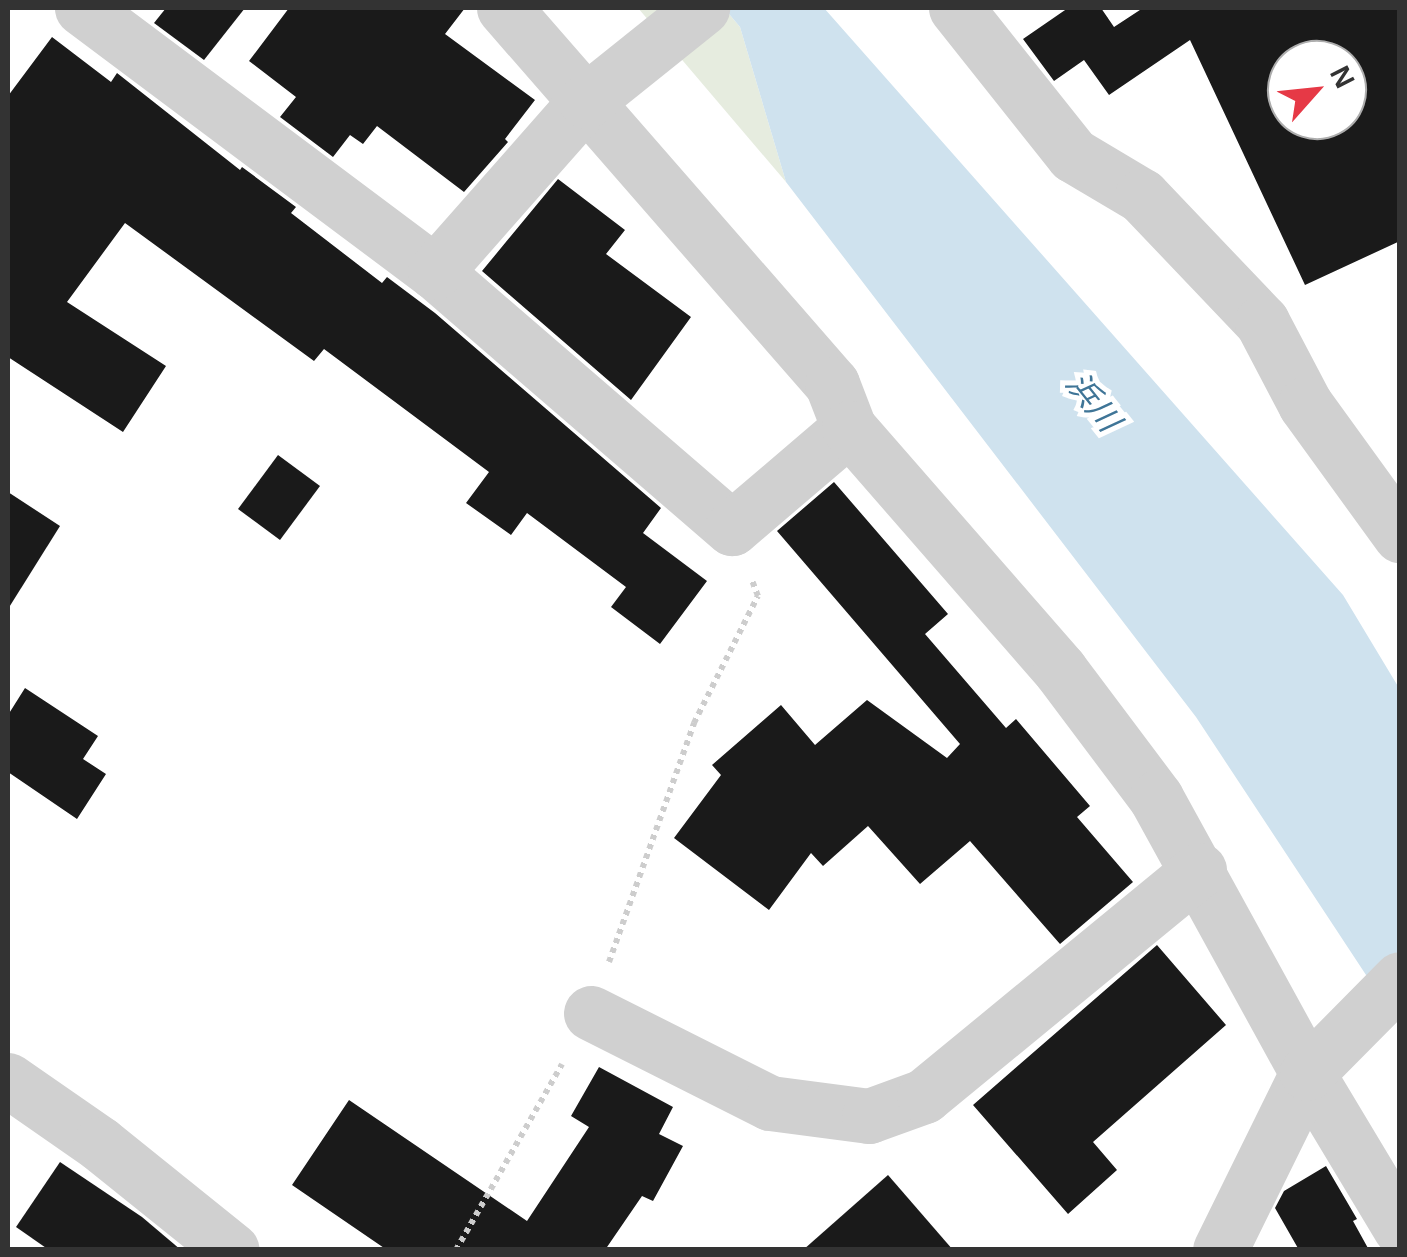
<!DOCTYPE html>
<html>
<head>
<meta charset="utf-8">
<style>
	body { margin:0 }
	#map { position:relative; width:1407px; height:1257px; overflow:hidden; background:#fff; font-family:Helvetica,"Noto Sans JP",sans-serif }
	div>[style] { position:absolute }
	.green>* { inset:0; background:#e6ecdf }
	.water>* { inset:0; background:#cfe2ee }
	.building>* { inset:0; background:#1a1a1a }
	.path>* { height:6px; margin-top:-3px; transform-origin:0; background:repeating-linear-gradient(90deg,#cdcdcd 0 5px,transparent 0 10px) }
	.minor>* { height:55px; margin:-27.5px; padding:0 27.5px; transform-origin:27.5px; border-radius:27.5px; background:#d0d0d0 }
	span { translate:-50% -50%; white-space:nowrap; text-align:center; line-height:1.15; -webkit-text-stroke:10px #fff; paint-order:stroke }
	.water-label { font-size:32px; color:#3f7597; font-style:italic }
	.frame { position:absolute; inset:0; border:10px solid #333; pointer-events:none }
	.north { position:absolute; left:1267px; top:40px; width:100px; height:100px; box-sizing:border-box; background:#fff; border:2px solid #adadad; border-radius:50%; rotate:63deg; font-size:28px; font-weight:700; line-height:40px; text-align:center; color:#333 }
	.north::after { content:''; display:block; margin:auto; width:35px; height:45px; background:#e63946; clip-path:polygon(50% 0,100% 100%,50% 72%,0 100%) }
</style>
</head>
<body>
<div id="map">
	<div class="green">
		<div style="clip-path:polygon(638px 8px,724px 8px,740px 27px,786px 182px)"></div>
	</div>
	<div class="water">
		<div style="clip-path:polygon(724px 8px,824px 8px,1343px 595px,1399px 688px,1399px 1025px,1196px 717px,786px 182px,740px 27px)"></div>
	</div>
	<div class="building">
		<div style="clip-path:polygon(166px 8px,245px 8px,204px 60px,154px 23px)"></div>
		<div style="clip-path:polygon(289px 8px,465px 8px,445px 34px,535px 100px,505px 139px,508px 142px,464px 192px,377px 126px,363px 144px,350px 135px,333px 157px,280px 117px,296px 97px,249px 61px)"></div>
		<div style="clip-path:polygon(evenodd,1068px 8px,1101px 8px,1114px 27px,1143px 8px,1400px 8px,1400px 241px,1305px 285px,1190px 40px,1109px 95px,1084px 60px,1054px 81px,1023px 39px,1068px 8px,1287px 60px,1347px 60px,1347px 120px,1287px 120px,1287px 60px)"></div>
		<div style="clip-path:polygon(52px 37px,111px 82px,117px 73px,240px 170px,242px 167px,296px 207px,291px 213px,382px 283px,387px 277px,435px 313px,661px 508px,643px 533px,707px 581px,660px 644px,611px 607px,626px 587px,527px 513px,511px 535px,466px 503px,489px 472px,324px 349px,314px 361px,125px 223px,67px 302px,166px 366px,123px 432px,8px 357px,8px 96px)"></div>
		<div style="clip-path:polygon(558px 179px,625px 230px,606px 254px,691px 317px,631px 400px,482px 271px)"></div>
		<div style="clip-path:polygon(278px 455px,320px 486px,280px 540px,238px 509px)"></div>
		<div style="clip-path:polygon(834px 482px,948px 614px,925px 634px,1006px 728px,1016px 719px,1090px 806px,1077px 817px,1133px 882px,1060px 944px,970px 841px,920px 884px,868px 826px,823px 866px,811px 853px,769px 910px,674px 838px,721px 775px,712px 765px,781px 705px,815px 745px,867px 700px,947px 758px,960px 744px,777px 531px)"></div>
		<div style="clip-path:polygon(8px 492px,60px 526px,8px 609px)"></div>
		<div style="clip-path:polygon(25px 688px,98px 736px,83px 759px,106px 774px,77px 819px,8px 772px,8px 715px)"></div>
		<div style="clip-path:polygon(1157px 945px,1226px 1025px,1093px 1142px,1117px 1170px,1068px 1214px,973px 1105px)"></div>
		<div style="clip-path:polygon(599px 1067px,673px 1107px,659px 1134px,683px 1146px,653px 1201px,642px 1196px,605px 1250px,387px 1250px,292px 1185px,349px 1100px,527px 1221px,589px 1127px,571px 1116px)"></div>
		<div style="clip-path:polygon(60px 1162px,142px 1217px,181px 1250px,49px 1250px,16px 1227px)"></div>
		<div style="clip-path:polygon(1326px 1166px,1357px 1219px,1353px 1221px,1369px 1250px,1299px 1250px,1275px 1208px,1284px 1191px)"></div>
		<div style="clip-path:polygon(888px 1175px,953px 1250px,803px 1250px)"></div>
	</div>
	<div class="path">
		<div style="left:609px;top:962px;width:254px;rotate:-70.4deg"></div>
		<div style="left:694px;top:723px;width:142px;rotate:-63.3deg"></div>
		<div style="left:758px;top:596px;width:17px;rotate:-111deg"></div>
		<div style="left:456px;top:1250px;width:214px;rotate:-60.3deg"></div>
	</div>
	<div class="minor">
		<div style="left:82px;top:8px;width:441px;rotate:36.8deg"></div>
		<div style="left:435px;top:272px;width:392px;rotate:40.8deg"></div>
		<div style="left:732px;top:528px;width:154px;rotate:-40.5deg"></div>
		<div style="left:504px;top:8px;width:499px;rotate:48.9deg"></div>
		<div style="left:832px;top:384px;width:47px;rotate:68.9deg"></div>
		<div style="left:849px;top:428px;width:321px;rotate:48.9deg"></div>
		<div style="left:1060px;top:670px;width:160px;rotate:53.1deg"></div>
		<div style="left:1156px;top:798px;width:314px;rotate:61.2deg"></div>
		<div style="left:1307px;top:1073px;width:181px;rotate:59deg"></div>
		<div style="left:956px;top:8px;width:188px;rotate:51.5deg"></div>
		<div style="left:1073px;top:155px;width:80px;rotate:30.7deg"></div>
		<div style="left:1142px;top:196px;width:174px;rotate:46.4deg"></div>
		<div style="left:1262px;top:322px;width:93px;rotate:62.3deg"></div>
		<div style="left:1305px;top:404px;width:162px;rotate:54.1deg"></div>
		<div style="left:435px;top:272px;width:228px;rotate:-48.6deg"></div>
		<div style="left:586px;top:101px;width:149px;rotate:-38.7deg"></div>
		<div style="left:591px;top:1013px;width:200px;rotate:26.7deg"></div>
		<div style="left:770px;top:1103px;width:100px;rotate:7.5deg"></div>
		<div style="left:869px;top:1116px;width:59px;rotate:-20deg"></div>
		<div style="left:924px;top:1096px;width:356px;rotate:-39.4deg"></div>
		<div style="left:8px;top:1080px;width:112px;rotate:34.8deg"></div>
		<div style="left:100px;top:1144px;width:169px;rotate:38.8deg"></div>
		<div style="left:1220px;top:1250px;width:197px;rotate:-63.8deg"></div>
		<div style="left:1307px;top:1073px;width:132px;rotate:-45.3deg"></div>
	</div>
	<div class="water-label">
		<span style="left:1093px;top:402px;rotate:51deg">浜川</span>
	</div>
	<div class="frame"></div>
	<div class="north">N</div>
</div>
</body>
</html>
